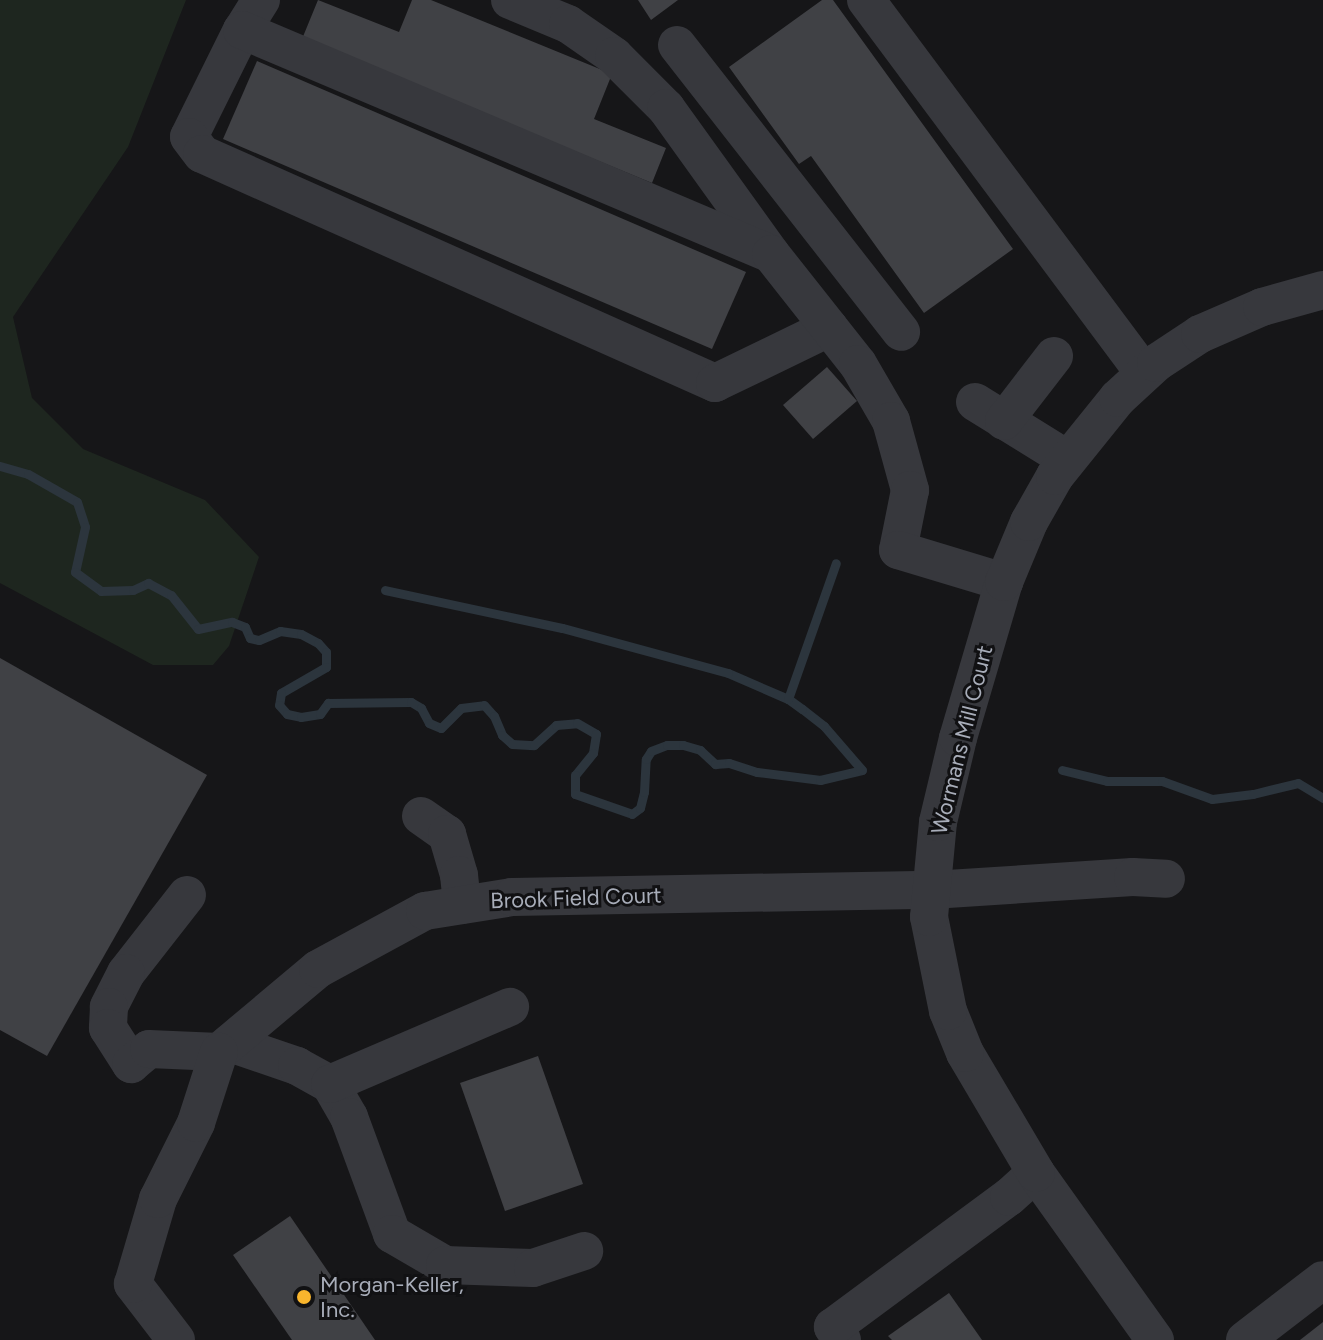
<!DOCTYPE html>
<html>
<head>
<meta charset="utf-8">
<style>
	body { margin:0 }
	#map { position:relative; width:1323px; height:1340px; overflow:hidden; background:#161618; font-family:Figtree,sans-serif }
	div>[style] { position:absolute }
	.green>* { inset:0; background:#1e261f }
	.stream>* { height:9px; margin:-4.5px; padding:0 4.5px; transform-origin:4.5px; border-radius:4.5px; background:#2c353d }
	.building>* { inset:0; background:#404145 }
	.minor>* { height:38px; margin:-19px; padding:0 19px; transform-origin:19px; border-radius:19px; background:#37383d }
	.dots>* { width:22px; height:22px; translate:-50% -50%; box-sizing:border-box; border:4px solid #111113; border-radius:50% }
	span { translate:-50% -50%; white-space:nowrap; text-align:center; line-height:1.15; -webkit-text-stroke:6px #111113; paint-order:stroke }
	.street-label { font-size:22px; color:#a8adb9 }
	.poi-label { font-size:22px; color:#a8adb9 }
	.left { translate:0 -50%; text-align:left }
</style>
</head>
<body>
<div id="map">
	<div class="green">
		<div style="clip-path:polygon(0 0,186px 0,128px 147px,13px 317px,32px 398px,83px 449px,205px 500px,259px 557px,229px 646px,213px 665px,153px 665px,0 583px)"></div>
	</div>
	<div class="stream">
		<div style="left:0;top:466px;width:29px;rotate:16deg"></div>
		<div style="left:28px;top:474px;width:56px;rotate:29.7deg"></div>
		<div style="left:77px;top:502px;width:26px;rotate:72deg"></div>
		<div style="left:85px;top:527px;width:46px;rotate:102.5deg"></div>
		<div style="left:75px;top:572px;width:32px;rotate:36deg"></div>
		<div style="left:101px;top:591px;width:32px;rotate:-2deg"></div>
		<div style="left:133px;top:590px;width:17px;rotate:-25deg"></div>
		<div style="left:148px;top:583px;width:26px;rotate:28deg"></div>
		<div style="left:171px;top:595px;width:43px;rotate:51.5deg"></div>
		<div style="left:198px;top:629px;width:35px;rotate:-12deg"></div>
		<div style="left:232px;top:622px;width:14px;rotate:21deg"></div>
		<div style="left:245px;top:627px;width:12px;rotate:66deg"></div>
		<div style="left:250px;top:638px;width:9px;rotate:13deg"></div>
		<div style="left:259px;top:640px;width:23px;rotate:-23deg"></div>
		<div style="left:280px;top:631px;width:21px;rotate:8deg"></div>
		<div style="left:301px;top:634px;width:19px;rotate:28deg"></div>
		<div style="left:318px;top:643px;width:12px;rotate:48deg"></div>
		<div style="left:326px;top:652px;width:15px;rotate:90deg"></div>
		<div style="left:326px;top:667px;width:52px;rotate:150deg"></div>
		<div style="left:281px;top:693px;width:12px;rotate:99deg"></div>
		<div style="left:279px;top:705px;width:12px;rotate:48deg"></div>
		<div style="left:287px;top:714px;width:14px;rotate:12deg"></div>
		<div style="left:301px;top:717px;width:19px;rotate:-9deg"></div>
		<div style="left:320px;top:714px;width:14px;rotate:-54deg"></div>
		<div style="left:328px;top:703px;width:83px;rotate:-0.7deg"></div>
		<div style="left:411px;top:702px;width:12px;rotate:31deg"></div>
		<div style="left:421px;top:708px;width:17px;rotate:62deg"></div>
		<div style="left:429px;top:723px;width:13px;rotate:23deg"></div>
		<div style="left:441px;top:728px;width:28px;rotate:-45deg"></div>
		<div style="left:461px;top:708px;width:23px;rotate:-7deg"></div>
		<div style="left:484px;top:705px;width:15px;rotate:48deg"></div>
		<div style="left:494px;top:716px;width:21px;rotate:67deg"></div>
		<div style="left:502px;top:735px;width:13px;rotate:42deg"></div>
		<div style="left:512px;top:744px;width:22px;rotate:3deg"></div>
		<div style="left:534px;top:745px;width:30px;rotate:-42deg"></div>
		<div style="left:556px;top:725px;width:21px;rotate:-5deg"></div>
		<div style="left:577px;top:723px;width:22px;rotate:30deg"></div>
		<div style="left:596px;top:734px;width:19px;rotate:99deg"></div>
		<div style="left:593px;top:753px;width:28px;rotate:129deg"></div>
		<div style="left:575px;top:775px;width:19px;rotate:90deg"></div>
		<div style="left:575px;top:794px;width:60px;rotate:19.3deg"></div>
		<div style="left:632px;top:814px;width:10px;rotate:-37deg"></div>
		<div style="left:640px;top:808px;width:16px;rotate:-76deg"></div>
		<div style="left:644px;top:792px;width:33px;rotate:-87deg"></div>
		<div style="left:646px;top:759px;width:9px;rotate:-58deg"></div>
		<div style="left:651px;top:751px;width:17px;rotate:-21deg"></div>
		<div style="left:667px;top:745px;width:16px"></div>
		<div style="left:683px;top:745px;width:18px;rotate:16deg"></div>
		<div style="left:700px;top:750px;width:21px;rotate:43deg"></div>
		<div style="left:715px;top:764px;width:14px;rotate:-4deg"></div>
		<div style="left:729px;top:763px;width:29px;rotate:18deg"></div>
		<div style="left:757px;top:772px;width:64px;rotate:7.2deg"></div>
		<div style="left:820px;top:780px;width:43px;rotate:-13.4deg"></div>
		<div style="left:862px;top:770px;width:58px;rotate:-130.8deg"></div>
		<div style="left:824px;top:726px;width:28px;rotate:-142deg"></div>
		<div style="left:802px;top:709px;width:17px;rotate:-144deg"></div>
		<div style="left:788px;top:699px;width:65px;rotate:-156.6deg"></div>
		<div style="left:728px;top:673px;width:172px;rotate:-164.8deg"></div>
		<div style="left:562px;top:628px;width:181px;rotate:-167.9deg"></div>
		<div style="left:788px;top:699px;width:144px;rotate:-70.6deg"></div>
		<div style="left:1062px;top:770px;width:46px;rotate:13.7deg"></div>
		<div style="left:1107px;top:781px;width:55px"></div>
		<div style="left:1162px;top:781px;width:53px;rotate:19.8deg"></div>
		<div style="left:1212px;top:799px;width:41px;rotate:-7deg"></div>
		<div style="left:1253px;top:794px;width:46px;rotate:-13.7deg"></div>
		<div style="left:1298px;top:783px;width:29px;rotate:31deg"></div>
	</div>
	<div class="building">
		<div style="clip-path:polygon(318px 0,399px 32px,412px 0,431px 0,612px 74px,594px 119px,666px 148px,652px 183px,302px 39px)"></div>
		<div style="clip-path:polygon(638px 0,678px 0,651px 20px)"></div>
		<div style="clip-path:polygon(822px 0,833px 0,1013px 249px,924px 313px,811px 156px,799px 164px,729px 67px)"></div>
		<div style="clip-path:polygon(257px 61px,746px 272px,712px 349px,223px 139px)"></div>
		<div style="clip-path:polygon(827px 367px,857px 401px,813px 439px,783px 405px)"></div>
		<div style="clip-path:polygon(0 658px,207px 775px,47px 1056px,0 1030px)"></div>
		<div style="clip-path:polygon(538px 1056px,583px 1184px,505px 1211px,460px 1083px)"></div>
		<div style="clip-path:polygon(290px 1216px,375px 1340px,292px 1340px,233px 1255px)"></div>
		<div style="clip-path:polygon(949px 1293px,982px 1340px,892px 1340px,888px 1336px)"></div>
		<div style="clip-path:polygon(1323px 1322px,1323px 1340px,1300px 1340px)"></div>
	</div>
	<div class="minor">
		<div style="left:261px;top:0;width:36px;rotate:122deg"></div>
		<div style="left:242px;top:30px;width:119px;rotate:116.4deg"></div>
		<div style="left:189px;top:137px;width:21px;rotate:53deg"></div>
		<div style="left:202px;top:154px;width:562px;rotate:24.06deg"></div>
		<div style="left:715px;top:383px;width:127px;rotate:-25.8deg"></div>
		<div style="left:510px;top:0;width:63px;rotate:22.5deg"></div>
		<div style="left:568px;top:24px;width:56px;rotate:34.8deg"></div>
		<div style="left:614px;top:56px;width:74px;rotate:45deg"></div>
		<div style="left:666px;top:108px;width:180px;rotate:54.3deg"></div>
		<div style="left:866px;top:0;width:465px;rotate:53.3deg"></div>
		<div style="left:242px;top:30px;width:574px;rotate:22.95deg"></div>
		<div style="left:771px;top:254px;width:140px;rotate:51.7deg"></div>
		<div style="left:858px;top:364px;width:66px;rotate:59.9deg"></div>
		<div style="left:891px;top:421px;width:72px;rotate:74.6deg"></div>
		<div style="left:910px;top:490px;width:61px;rotate:101.3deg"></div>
		<div style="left:898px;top:550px;width:111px;rotate:16.8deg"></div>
		<div style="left:677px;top:45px;width:364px;rotate:52deg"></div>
		<div style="left:975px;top:402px;width:108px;rotate:31.8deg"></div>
		<div style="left:1004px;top:421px;width:82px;rotate:-52.4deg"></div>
		<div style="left:421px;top:816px;width:32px;rotate:35deg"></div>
		<div style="left:447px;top:834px;width:43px;rotate:73.7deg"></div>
		<div style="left:459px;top:875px;width:30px;rotate:84deg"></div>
		<div style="left:187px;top:895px;width:99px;rotate:128deg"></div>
		<div style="left:126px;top:973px;width:38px;rotate:117deg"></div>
		<div style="left:109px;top:1007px;width:21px;rotate:93deg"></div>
		<div style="left:108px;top:1028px;width:43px;rotate:57.4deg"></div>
		<div style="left:131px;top:1064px;width:23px;rotate:-40deg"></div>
		<div style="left:149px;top:1049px;width:70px;rotate:2.5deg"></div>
		<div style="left:230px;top:1043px;width:71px;rotate:18.9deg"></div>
		<div style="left:297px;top:1066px;width:38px;rotate:29deg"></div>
		<div style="left:330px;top:1084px;width:38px;rotate:60deg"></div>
		<div style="left:349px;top:1117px;width:125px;rotate:69.8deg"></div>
		<div style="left:392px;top:1234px;width:61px;rotate:30.3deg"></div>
		<div style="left:445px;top:1265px;width:88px;rotate:2deg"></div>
		<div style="left:533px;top:1268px;width:54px;rotate:-18.4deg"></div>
		<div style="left:219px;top:1052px;width:129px;rotate:-40deg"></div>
		<div style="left:318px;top:969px;width:122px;rotate:-28.5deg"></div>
		<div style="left:425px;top:911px;width:88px;rotate:-9.1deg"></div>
		<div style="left:512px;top:897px;width:420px;rotate:-1deg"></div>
		<div style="left:932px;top:890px;width:201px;rotate:-3.7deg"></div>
		<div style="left:1133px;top:877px;width:33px;rotate:3deg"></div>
		<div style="left:330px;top:1084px;width:196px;rotate:-23.2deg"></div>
		<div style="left:176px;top:1340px;width:71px;rotate:-127.5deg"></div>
		<div style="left:133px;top:1284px;width:89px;rotate:-73.6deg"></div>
		<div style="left:158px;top:1199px;width:85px;rotate:-63.4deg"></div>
		<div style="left:196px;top:1123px;width:75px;rotate:-72.1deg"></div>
		<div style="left:842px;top:1340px;width:16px;rotate:-125deg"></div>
		<div style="left:833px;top:1327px;width:219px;rotate:-36.5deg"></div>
		<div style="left:1009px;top:1197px;width:36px;rotate:-42deg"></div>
		<div style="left:1155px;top:1340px;width:205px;rotate:-125.5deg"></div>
		<div style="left:1036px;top:1173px;width:139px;rotate:-120.6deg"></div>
		<div style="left:965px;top:1053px;width:45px;rotate:-112deg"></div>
		<div style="left:948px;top:1011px;width:96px;rotate:-101.4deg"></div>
		<div style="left:929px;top:917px;width:95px;rotate:-84.6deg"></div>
		<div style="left:938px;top:822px;width:86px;rotate:-76.6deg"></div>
		<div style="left:958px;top:738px;width:163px;rotate:-73.6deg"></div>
		<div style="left:1004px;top:582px;width:65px;rotate:-67.4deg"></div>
		<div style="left:1029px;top:522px;width:53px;rotate:-60.5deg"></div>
		<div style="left:1055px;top:476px;width:100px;rotate:-51.1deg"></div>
		<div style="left:1118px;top:398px;width:52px;rotate:-42.6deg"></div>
		<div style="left:1156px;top:363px;width:53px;rotate:-33.4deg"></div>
		<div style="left:1200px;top:334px;width:68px;rotate:-23.5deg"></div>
		<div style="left:1262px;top:307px;width:63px;rotate:-15.6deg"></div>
		<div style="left:1245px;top:1340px;width:98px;rotate:-37.6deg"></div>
	</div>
	<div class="dots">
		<div style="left:304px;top:1297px;background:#f9b52d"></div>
	</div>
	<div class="street-label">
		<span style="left:962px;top:740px;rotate:-76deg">Wormans Mill Court</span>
		<span style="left:576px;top:898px;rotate:-2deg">Brook Field Court</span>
	</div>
	<div class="poi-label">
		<span class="left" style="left:320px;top:1297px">Morgan-Keller,<br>Inc.</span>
	</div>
</div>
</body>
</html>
